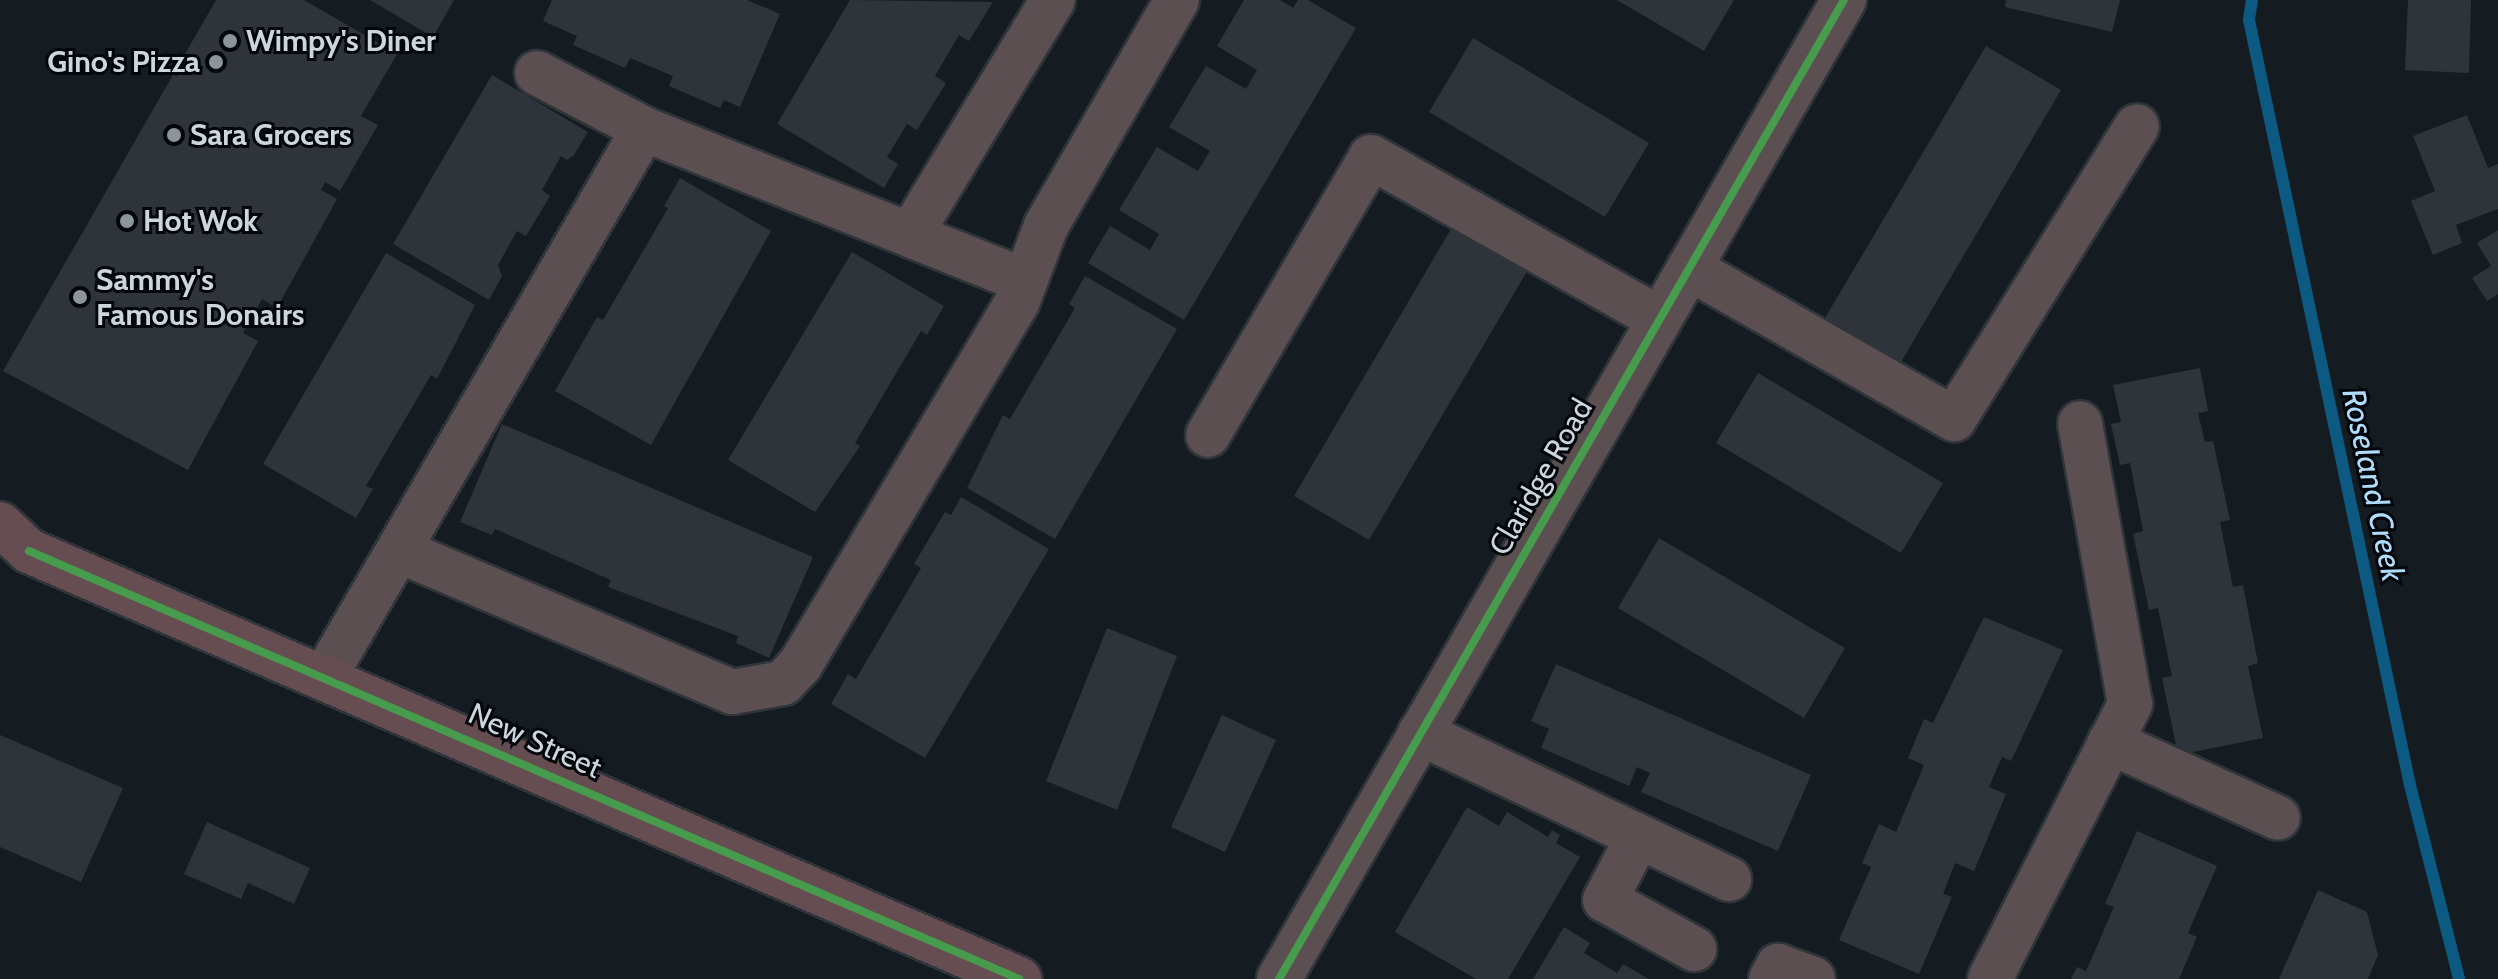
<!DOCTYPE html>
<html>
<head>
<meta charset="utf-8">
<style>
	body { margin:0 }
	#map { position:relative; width:2498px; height:979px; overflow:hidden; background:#141c21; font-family:Cabin,sans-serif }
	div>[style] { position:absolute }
	.stream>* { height:12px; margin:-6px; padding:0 6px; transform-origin:6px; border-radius:6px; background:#0c5982 }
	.building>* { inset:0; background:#2e343a }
	.roads { filter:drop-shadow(2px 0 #2f353a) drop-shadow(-2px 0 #2f353a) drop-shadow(0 2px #2f353a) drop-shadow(0 -2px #2f353a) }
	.minor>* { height:44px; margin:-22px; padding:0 22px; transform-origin:22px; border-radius:22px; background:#5c4f52 }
	.major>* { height:44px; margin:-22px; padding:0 22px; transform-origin:22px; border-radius:22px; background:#664d51 }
	.cycleway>* { height:8px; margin:-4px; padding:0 4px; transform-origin:4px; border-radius:4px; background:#469c4c }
	.dots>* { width:22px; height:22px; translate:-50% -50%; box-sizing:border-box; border:4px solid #03070b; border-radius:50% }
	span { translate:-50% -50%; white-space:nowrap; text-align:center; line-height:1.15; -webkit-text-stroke:6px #03070b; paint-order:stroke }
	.poi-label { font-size:30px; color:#cdd6dd; font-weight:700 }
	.left { translate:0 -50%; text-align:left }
	.right { translate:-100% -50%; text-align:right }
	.street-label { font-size:30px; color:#cdd6dd }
	.water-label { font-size:32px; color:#b1ddfc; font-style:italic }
</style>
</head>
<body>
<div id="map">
	<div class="stream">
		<div style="left:2252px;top:0;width:20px;rotate:99deg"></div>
		<div style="left:2249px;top:20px;width:782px;rotate:78.12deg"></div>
		<div style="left:2410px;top:785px;width:200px;rotate:75.8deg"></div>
	</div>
	<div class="building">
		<div style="clip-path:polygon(216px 0,304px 0,397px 54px,361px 116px,378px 125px,340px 191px,325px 182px,321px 190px,337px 199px,277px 308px,262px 299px,243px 333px,258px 341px,188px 470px,3px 371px)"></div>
		<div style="clip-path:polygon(370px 0,454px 0,433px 37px)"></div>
		<div style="clip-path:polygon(552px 0,747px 0,780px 14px,740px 107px,724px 100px,720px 108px,669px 86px,673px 76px,630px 58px,625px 68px,573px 45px,577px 36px,543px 21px)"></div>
		<div style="clip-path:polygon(850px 0,993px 2px,969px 41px,959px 35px,935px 76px,946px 83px,917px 130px,907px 124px,887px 157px,898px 164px,884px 188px,777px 124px)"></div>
		<div style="clip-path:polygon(1244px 0,1280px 0,1293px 8px,1298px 0,1308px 0,1356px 28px,1184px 320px,1088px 263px,1110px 226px,1150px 250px,1159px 234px,1119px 210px,1157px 147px,1198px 171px,1210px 151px,1169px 127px,1206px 66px,1246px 89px,1257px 70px,1217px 46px)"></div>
		<div style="clip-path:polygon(1617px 0,1734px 0,1704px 51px)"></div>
		<div style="clip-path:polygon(2006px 0,2120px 0,2112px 32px,2005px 7px)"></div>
		<div style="clip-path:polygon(2408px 0,2471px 0,2469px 73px,2405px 70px)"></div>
		<div style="clip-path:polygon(1473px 38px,1649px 143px,1605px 217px,1429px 112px)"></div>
		<div style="clip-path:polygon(1986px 46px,2061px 90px,1901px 362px,1825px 318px)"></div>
		<div style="clip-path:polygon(492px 75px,588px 132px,574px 155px,567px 160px,561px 156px,542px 190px,550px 196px,526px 236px,517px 231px,498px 265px,502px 276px,489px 300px,393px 244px)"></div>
		<div style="clip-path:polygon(2467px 115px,2488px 168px,2498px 164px,2498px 209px,2456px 225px,2462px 243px,2433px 255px,2411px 201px,2435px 191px,2413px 136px)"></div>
		<div style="clip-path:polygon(680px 178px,771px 231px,651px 445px,555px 391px,597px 317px,603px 320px,668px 208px,664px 206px)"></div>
		<div style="clip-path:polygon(1454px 224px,1529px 268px,1369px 540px,1294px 496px)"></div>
		<div style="clip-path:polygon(2498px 230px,2498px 294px,2487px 301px,2472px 278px,2491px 266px,2477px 243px)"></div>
		<div style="clip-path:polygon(852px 252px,944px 306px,927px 335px,921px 331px,855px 443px,860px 446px,815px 512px,728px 460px)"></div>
		<div style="clip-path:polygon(386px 253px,475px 305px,437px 379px,431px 375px,366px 486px,373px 489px,356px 518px,263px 464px)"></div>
		<div style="clip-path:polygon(1085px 276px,1177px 329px,1055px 539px,967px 488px,1003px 415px,1010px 419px,1075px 308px,1069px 304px)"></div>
		<div style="clip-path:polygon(2200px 368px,2208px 411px,2198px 413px,2205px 442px,2213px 441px,2230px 520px,2220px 522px,2233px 587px,2243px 585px,2258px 663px,2248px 666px,2263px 738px,2178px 755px,2162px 678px,2172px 676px,2158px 608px,2149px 610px,2133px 534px,2143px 531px,2130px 463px,2120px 465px,2111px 424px,2121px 422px,2113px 385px)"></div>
		<div style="clip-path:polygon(1758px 373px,1943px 483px,1901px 553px,1716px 443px)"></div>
		<div style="clip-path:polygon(502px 424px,813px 557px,769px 658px,736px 643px,738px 636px,608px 587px,611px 580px,495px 529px,492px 535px,460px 522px)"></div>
		<div style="clip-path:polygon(961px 497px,1049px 549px,925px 758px,831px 704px,848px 674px,856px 679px,921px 568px,914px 564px,945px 512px,951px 515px)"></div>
		<div style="clip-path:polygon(1659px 538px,1845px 648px,1804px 718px,1618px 608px)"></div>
		<div style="clip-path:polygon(1984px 617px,2063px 650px,2011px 761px,2002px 757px,1989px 787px,2006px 794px,1974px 871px,1955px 863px,1943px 894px,1952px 897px,1919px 974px,1839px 940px,1871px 867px,1862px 863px,1879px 824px,1896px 832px,1924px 765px,1908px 758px,1924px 719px,1933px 723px)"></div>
		<div style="clip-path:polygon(1107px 628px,1177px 656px,1117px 810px,1046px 781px)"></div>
		<div style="clip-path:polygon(1556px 664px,1811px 775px,1778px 851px,1641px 792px,1650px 773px,1637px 767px,1629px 786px,1541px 748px,1549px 729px,1531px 721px)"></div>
		<div style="clip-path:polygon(1222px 715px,1276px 740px,1225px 852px,1171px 827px)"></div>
		<div style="clip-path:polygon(0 735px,123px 788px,81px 882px,0 847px)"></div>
		<div style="clip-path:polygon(1467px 807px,1499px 826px,1507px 812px,1548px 837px,1552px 830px,1560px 835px,1556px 843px,1580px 857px,1508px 979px,1476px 979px,1395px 932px)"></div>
		<div style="clip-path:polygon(207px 822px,310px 868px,294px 904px,248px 883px,241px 899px,184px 874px)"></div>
		<div style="clip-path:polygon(2137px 831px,2217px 866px,2188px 933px,2197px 937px,2179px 979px,2071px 979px,2077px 967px,2086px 971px,2114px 907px,2105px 904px)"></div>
		<div style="clip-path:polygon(2318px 890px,2367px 912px,2378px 955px,2368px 979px,2279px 979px)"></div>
		<div style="clip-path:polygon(1564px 927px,1590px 943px,1584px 953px,1617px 973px,1623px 964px,1649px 979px,1533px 979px)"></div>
	</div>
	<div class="roads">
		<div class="minor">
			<div style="left:537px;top:73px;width:121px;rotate:27.6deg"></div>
			<div style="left:644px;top:129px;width:286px;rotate:21.7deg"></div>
			<div style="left:910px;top:235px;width:275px;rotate:-58.7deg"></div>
			<div style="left:910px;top:235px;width:124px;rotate:21.8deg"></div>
			<div style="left:1689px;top:268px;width:305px;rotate:29.7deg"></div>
			<div style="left:1954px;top:419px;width:345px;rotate:-58deg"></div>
			<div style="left:1208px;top:435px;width:322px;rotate:-59.6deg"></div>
			<div style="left:1371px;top:157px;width:331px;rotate:29.3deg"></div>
			<div style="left:400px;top:551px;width:361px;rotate:23deg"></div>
			<div style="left:732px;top:692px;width:52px;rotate:-10deg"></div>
			<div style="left:783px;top:683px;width:25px;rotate:-47deg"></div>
			<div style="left:800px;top:665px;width:422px;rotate:-59.1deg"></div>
			<div style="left:1017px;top:303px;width:82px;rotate:-69.4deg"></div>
			<div style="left:1046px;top:226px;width:261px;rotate:-59.9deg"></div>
			<div style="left:325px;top:676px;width:633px;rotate:-59.75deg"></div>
			<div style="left:1420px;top:733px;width:342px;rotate:25.3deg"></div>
			<div style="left:2110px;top:742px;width:184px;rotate:24.3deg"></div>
			<div style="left:1638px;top:837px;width:71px;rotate:117.6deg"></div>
			<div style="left:1605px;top:900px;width:102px;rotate:28.8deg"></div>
			<div style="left:1279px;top:979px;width:1130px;rotate:-60.01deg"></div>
			<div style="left:1771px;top:979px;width:15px;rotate:-62deg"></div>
			<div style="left:1778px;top:966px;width:37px;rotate:20deg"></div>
			<div style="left:1990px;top:979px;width:309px;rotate:-63deg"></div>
			<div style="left:2130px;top:704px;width:285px;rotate:-100.1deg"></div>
		</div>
		<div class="major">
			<div style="left:0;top:524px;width:40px;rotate:43deg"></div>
			<div style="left:29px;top:551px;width:1079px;rotate:23.38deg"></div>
		</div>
	</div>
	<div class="cycleway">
		<div style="left:29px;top:551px;width:1079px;rotate:23.38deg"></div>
		<div style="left:1279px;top:979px;width:1130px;rotate:-60.01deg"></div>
	</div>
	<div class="dots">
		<div style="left:230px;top:41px;background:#8c959b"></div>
		<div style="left:216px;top:62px;background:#8c959b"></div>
		<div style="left:174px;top:135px;background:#8c959b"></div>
		<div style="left:127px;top:221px;background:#8c959b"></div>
		<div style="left:80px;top:297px;background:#8c959b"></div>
	</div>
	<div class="poi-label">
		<span class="left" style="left:246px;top:41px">Wimpy's Diner</span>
		<span class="right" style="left:200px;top:62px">Gino's Pizza</span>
		<span class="left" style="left:190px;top:135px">Sara Grocers</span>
		<span class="left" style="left:143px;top:221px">Hot Wok</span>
		<span class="left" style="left:96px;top:297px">Sammy's<br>Famous Donairs</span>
	</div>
	<div class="street-label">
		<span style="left:1541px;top:477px;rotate:-60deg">Claridge Road</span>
		<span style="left:535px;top:741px;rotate:24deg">New Street</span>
	</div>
	<div class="water-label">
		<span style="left:2373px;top:485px;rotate:78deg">Roseland Creek</span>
	</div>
</div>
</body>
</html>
